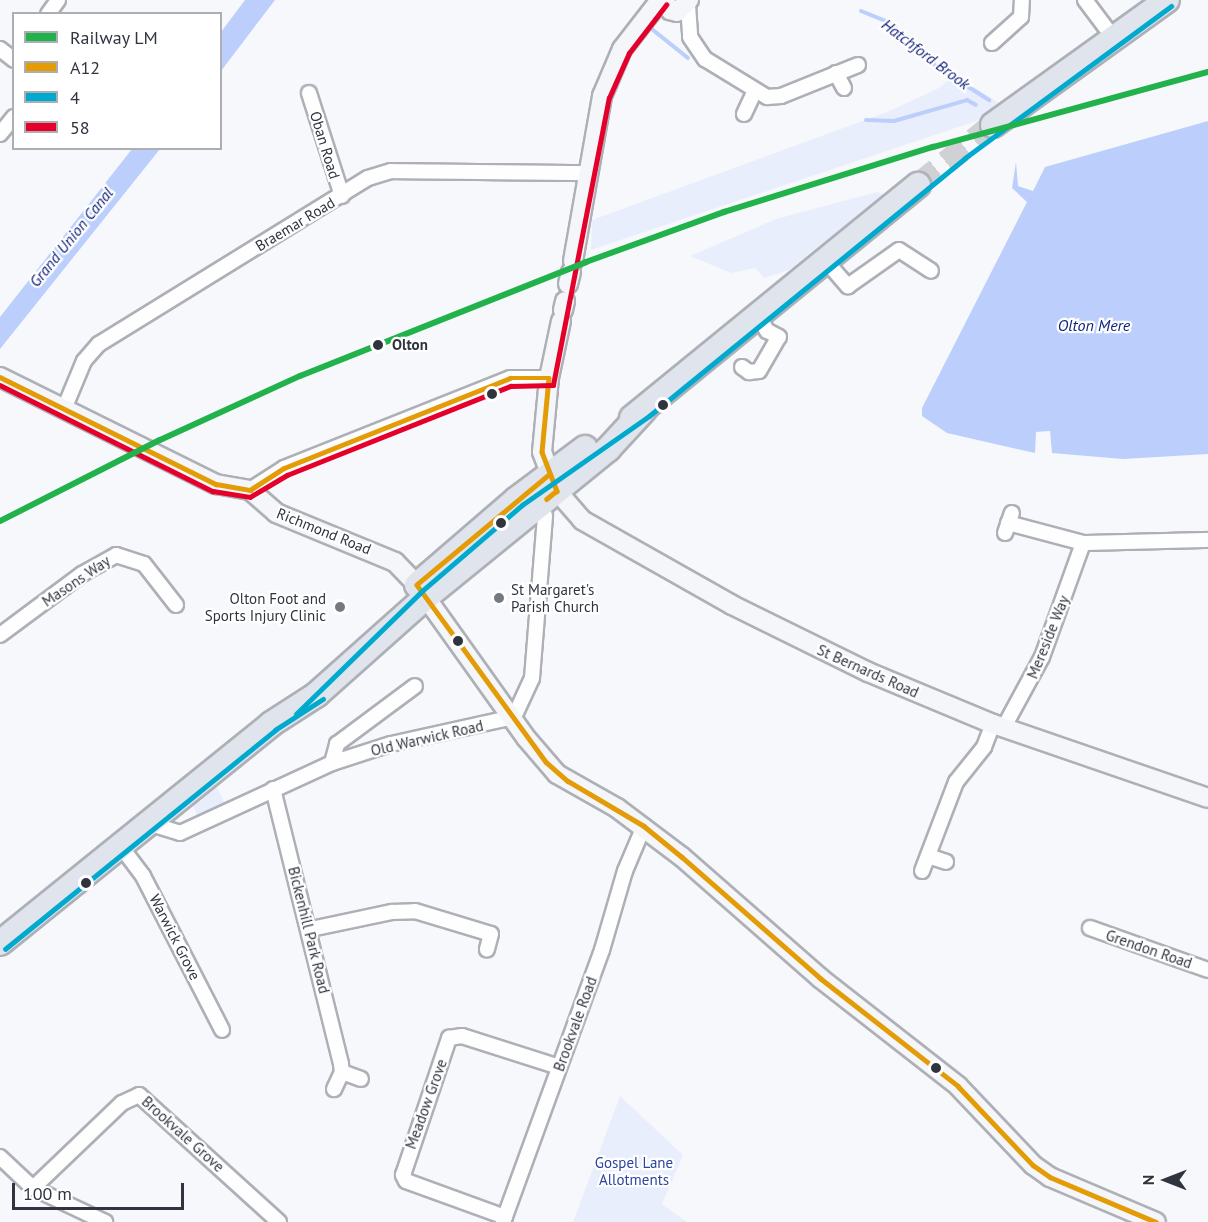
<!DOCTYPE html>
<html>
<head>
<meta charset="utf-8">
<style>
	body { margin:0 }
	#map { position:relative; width:1208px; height:1222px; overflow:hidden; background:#f7f8fb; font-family:"PT Sans",sans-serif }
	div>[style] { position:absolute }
	.green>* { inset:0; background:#e9eefc }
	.water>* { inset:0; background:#bccffc }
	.stream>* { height:4px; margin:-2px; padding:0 2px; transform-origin:2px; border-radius:2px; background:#bccffc }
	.highway-tunnel>* { height:24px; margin-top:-12px; transform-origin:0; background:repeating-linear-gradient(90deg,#cfd1d5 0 24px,transparent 0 36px) }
	.roads { filter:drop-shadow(2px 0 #aeb0b7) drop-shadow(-2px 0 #aeb0b7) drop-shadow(0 2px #aeb0b7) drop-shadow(0 -2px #aeb0b7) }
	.street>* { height:14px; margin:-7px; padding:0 7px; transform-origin:7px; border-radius:7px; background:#fefefe }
	.secondary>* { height:18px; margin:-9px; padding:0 9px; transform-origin:9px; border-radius:9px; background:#f5f6f9 }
	.highway>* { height:24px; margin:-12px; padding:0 12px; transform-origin:12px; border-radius:12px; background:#e0e4ed }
	.bus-1>* { height:4.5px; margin:-2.25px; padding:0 2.25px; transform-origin:2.25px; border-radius:2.25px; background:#e39b06 }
	.bus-2>* { height:4.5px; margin:-2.25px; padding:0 2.25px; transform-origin:2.25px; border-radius:2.25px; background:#00a9ce }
	.bus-3>* { height:4.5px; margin:-2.25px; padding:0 2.25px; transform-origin:2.25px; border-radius:2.25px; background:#e4002b }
	.rail-1>* { height:6px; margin:-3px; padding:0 3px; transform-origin:3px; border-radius:3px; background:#22b24c }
	.dots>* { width:16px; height:16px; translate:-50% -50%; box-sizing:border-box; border:3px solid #fff; border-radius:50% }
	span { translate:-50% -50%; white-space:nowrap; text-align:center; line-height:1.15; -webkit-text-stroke:4.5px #fff; paint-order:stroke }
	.street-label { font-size:15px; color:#2f343f }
	.stop-label { font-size:15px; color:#2f343f; font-weight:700 }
	.left { translate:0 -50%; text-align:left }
	.poi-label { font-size:15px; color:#2f343f }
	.right { translate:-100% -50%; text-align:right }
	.park-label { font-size:15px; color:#2b45a0 }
	.water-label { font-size:16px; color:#12237b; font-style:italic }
	.legend { position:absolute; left:12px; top:12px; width:210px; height:138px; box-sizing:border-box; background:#fff; border:2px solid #acaeb2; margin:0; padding:8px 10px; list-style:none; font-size:18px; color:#2f343f }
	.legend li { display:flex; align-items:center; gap:12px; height:30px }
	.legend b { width:30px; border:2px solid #acaeb2 }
	.north { position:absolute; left:1136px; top:1150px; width:60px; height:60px; -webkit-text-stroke:4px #fff; paint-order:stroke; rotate:270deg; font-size:16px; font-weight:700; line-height:24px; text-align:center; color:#2f343f }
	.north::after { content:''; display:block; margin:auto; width:21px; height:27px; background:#2f343f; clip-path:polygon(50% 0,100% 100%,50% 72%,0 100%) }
	.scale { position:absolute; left:12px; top:1183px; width:172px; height:27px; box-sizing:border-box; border:3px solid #2f343f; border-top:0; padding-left:8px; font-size:18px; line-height:21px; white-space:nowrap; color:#2f343f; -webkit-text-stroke:4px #fff; paint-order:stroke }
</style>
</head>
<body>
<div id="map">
	<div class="green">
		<div style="clip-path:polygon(954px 75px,998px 102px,982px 119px,591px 250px,592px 220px,887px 112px,939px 88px)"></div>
		<div style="clip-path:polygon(877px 192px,884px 195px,789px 270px,764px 278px,755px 268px,731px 273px,690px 256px,776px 219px)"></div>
		<div style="clip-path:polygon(215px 782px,226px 806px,198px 818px,192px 802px)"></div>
		<div style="clip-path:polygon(620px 1096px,683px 1155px,662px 1204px,687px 1222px,573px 1222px)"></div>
	</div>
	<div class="water">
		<div style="clip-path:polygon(245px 0,275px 0,221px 71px,221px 32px)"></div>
		<div style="clip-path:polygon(1208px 121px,1208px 454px,1123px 459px,1052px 453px,1050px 431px,1036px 432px,1035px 453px,947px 433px,922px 416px,922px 408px,1027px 202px,1012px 188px,1016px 162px,1018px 186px,1033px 191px,1045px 167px)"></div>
		<div style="clip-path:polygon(132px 149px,160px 149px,0 349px,0 317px)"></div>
	</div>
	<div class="stream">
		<div style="left:861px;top:11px;width:31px;rotate:22deg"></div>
		<div style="left:890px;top:23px;width:64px;rotate:43.1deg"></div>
		<div style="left:937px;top:67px;width:62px;rotate:32.4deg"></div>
		<div style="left:648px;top:26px;width:51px;rotate:38.7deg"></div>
		<div style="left:866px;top:120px;width:28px;rotate:2deg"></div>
		<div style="left:894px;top:121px;width:76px;rotate:-16deg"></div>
		<div style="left:967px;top:100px;width:10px;rotate:29deg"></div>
	</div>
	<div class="highway-tunnel">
		<div style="left:918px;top:185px;width:96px;rotate:-38.7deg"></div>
	</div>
	<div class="roads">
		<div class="street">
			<div style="left:1085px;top:0;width:45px;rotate:53.1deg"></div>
			<div style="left:688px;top:5px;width:32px;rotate:86deg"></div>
			<div style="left:690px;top:37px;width:27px;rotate:56deg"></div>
			<div style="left:705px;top:59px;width:73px;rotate:31.5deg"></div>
			<div style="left:767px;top:97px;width:14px;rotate:-4deg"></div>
			<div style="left:781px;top:96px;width:83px;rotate:-21.9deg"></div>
			<div style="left:48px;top:14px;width:17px;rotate:-54deg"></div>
			<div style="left:992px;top:43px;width:39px;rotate:-42deg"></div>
			<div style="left:1021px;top:17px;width:17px;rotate:-87deg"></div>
			<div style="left:0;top:49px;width:18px;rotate:38deg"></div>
			<div style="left:836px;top:73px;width:17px;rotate:62deg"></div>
			<div style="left:309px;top:93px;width:108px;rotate:72.2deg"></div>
			<div style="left:744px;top:114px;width:26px;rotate:-65deg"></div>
			<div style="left:0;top:134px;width:22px;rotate:-51deg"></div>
			<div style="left:825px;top:260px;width:35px;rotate:49deg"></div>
			<div style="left:848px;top:286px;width:62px;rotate:-35.2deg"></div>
			<div style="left:899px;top:250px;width:38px;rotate:33deg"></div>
			<div style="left:742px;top:367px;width:9px;rotate:36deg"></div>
			<div style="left:749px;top:372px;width:10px;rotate:-6deg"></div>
			<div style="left:759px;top:371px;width:39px;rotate:-60deg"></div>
			<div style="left:779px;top:337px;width:13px;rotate:-153deg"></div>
			<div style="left:767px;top:331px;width:18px;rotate:-119deg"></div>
			<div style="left:64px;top:409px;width:52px;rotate:-67.4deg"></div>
			<div style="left:84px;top:361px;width:23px;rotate:-49deg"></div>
			<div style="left:99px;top:344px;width:316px;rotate:-31.7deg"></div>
			<div style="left:368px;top:178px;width:24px;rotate:-17deg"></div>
			<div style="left:391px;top:171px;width:196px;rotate:0.6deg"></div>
			<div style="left:250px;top:490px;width:40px;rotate:-32.9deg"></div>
			<div style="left:284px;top:468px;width:243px;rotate:-21.7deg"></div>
			<div style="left:510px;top:378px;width:39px"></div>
			<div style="left:1008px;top:523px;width:78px;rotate:14.9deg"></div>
			<div style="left:1005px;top:533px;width:21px;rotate:-71deg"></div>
			<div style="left:0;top:635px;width:102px;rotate:-36.6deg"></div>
			<div style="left:82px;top:574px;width:39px;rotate:-29deg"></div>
			<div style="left:116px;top:555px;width:29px;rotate:18deg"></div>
			<div style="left:144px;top:564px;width:52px;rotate:52deg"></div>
			<div style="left:1004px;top:727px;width:80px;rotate:-61.5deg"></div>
			<div style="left:1042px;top:657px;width:121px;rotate:-70.2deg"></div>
			<div style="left:1083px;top:543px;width:125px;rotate:-1.4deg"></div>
			<div style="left:332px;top:763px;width:20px;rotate:-75deg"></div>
			<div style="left:337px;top:744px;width:97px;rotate:-36.6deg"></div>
			<div style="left:273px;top:789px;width:283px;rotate:76.1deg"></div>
			<div style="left:341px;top:1064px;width:8px;rotate:83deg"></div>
			<div style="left:342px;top:1072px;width:19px;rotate:115deg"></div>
			<div style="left:151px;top:824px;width:30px;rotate:17deg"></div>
			<div style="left:180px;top:833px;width:167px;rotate:-24.7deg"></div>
			<div style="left:332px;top:763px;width:62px;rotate:-17.9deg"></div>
			<div style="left:391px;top:744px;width:126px;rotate:-12.4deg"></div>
			<div style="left:514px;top:717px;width:43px;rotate:-65.2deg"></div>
			<div style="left:532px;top:678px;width:163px;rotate:-85.4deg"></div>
			<div style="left:122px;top:848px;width:35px;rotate:53deg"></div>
			<div style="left:143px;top:876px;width:173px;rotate:62.8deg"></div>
			<div style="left:928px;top:856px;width:19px;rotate:18deg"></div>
			<div style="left:922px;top:871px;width:95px;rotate:-69.1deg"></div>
			<div style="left:956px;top:782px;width:45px;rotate:-51.3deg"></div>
			<div style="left:984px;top:747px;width:25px;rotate:-69deg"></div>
			<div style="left:1090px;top:928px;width:125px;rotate:19.6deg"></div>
			<div style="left:311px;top:929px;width:83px;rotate:-11.9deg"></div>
			<div style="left:392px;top:912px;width:23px;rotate:-2deg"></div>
			<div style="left:415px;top:911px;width:79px;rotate:16.8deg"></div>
			<div style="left:491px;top:934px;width:16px;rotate:105deg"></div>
			<div style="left:342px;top:1072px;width:20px;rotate:20deg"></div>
			<div style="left:0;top:1157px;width:45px;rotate:43.2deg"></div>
			<div style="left:33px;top:1188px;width:80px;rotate:25.3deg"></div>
			<div style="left:33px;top:1188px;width:123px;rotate:-43.7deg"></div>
			<div style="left:122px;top:1103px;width:19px;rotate:-25deg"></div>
			<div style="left:139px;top:1095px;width:189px;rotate:42.2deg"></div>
			<div style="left:505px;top:1217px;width:105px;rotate:-160deg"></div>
			<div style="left:406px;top:1181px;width:7px;rotate:-117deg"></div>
			<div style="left:403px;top:1175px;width:145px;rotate:-71.4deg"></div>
			<div style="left:449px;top:1038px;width:13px;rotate:-9deg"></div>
			<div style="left:462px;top:1036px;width:102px;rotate:17.7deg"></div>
			<div style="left:503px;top:1222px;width:289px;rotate:-70deg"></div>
			<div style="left:602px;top:950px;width:82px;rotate:-73.8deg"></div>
			<div style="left:625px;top:871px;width:49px;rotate:-67.1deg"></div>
		</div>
		<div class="secondary">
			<div style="left:664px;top:0;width:12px;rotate:59deg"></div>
			<div style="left:670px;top:10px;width:7px;rotate:16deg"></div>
			<div style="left:677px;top:12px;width:17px;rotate:-45deg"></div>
			<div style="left:573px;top:261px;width:168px;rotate:-80deg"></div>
			<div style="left:602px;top:96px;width:51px;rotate:-66.9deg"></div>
			<div style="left:622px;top:49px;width:62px;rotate:-52.2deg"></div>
			<div style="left:568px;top:284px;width:12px;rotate:-76deg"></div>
			<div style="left:563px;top:310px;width:9px;rotate:-77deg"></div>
			<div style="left:561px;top:321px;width:58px;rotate:101.9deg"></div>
			<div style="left:549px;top:378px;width:74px;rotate:95.4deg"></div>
			<div style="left:542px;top:452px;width:42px;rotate:69deg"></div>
			<div style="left:557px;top:491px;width:38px;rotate:49deg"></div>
			<div style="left:582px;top:520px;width:172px;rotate:29.5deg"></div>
			<div style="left:732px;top:605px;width:152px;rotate:26.2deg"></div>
			<div style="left:868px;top:672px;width:135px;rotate:22.6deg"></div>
			<div style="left:993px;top:724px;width:227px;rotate:19deg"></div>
			<div style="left:0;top:377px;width:241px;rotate:26.4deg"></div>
			<div style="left:216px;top:484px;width:35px;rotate:10deg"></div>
			<div style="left:250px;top:490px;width:35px;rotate:41deg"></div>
			<div style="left:276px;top:513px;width:129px;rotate:22.4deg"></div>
			<div style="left:395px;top:562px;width:32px;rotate:46deg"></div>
			<div style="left:417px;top:585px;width:189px;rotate:54.5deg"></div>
			<div style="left:527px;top:739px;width:46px;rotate:49.4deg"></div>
			<div style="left:557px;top:774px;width:69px;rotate:29.5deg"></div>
			<div style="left:617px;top:808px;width:81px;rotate:37deg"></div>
			<div style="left:682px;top:857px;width:184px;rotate:41.2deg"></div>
			<div style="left:820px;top:978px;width:175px;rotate:38deg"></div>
			<div style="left:958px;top:1086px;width:109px;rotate:46.5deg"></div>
			<div style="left:1033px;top:1165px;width:21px;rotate:35deg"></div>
			<div style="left:1050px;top:1177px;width:115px;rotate:23deg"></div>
		</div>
		<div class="highway">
			<div style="left:993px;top:125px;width:214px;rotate:-35.7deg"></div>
			<div style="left:632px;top:418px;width:369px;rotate:-39.2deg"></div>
			<div style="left:417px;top:585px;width:132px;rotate:-40.7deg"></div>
			<div style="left:517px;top:499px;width:85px;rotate:-36.9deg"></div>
			<div style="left:0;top:943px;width:348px;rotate:-38.9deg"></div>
			<div style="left:271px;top:724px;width:54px;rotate:-32.8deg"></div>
			<div style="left:316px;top:695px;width:147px;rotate:-41.7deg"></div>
			<div style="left:426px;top:597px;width:235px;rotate:-39.1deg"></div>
			<div style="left:608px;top:449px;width:53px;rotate:-47.3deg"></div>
		</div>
	</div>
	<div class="bus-1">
		<div style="left:0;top:377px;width:241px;rotate:26.4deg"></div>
		<div style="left:216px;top:484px;width:35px;rotate:10deg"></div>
		<div style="left:250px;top:490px;width:40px;rotate:-32.9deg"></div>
		<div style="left:284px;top:468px;width:243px;rotate:-21.7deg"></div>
		<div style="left:510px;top:378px;width:39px"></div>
		<div style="left:549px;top:378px;width:74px;rotate:95.4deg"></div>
		<div style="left:542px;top:452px;width:42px;rotate:69deg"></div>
		<div style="left:557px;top:491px;width:13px;rotate:141deg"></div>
		<div style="left:550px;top:474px;width:173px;rotate:140.2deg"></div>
		<div style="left:417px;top:585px;width:219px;rotate:53.9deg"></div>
		<div style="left:546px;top:762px;width:29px;rotate:41deg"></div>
		<div style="left:568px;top:781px;width:88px;rotate:30.6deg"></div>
		<div style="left:644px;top:826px;width:49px;rotate:39.2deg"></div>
		<div style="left:682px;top:857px;width:184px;rotate:41.2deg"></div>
		<div style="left:820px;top:978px;width:175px;rotate:38deg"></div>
		<div style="left:958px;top:1086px;width:109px;rotate:46.5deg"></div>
		<div style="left:1033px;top:1165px;width:21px;rotate:35deg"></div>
		<div style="left:1050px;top:1177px;width:115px;rotate:23deg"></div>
	</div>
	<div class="bus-2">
		<div style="left:296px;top:714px;width:176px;rotate:-44.3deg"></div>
		<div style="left:422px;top:591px;width:132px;rotate:-40.7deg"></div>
		<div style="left:522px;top:505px;width:155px;rotate:-35deg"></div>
		<div style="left:649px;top:416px;width:408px;rotate:-39.2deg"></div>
		<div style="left:965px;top:158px;width:256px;rotate:-36.4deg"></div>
		<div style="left:5px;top:949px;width:348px;rotate:-39deg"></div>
		<div style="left:275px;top:730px;width:57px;rotate:-32.9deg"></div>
	</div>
	<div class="bus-3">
		<div style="left:0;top:385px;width:238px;rotate:26.5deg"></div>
		<div style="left:213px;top:491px;width:37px;rotate:9deg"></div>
		<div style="left:250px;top:497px;width:43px;rotate:-30.7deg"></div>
		<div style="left:287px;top:475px;width:241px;rotate:-21.7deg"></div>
		<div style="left:511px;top:386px;width:42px;rotate:-1.4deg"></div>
		<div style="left:553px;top:385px;width:292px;rotate:-79deg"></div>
		<div style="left:609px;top:98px;width:49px;rotate:-66deg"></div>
		<div style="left:629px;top:53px;width:61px;rotate:-52.4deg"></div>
	</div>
	<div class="rail-1">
		<div style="left:0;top:521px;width:179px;rotate:-26.9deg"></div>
		<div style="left:160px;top:440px;width:154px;rotate:-24.6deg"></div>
		<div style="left:300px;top:376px;width:308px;rotate:-21.7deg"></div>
		<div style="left:586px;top:262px;width:147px;rotate:-19.9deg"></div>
		<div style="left:724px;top:212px;width:219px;rotate:-17.3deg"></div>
		<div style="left:933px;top:147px;width:285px;rotate:-15.3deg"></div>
	</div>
	<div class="dots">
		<div style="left:378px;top:345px;background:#2f343f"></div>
		<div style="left:492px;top:394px;background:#2f343f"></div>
		<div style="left:663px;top:405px;background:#2f343f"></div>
		<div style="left:501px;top:523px;background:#2f343f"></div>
		<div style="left:499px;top:598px;background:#757981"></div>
		<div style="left:340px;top:607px;background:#757981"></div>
		<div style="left:458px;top:641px;background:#2f343f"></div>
		<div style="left:86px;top:883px;background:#2f343f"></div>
		<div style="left:936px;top:1068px;background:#2f343f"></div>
	</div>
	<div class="street-label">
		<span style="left:325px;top:145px;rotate:73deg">Oban Road</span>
		<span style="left:295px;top:224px;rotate:-31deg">Braemar Road</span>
		<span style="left:324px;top:531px;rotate:22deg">Richmond Road</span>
		<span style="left:76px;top:581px;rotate:-34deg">Masons Way</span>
		<span style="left:1048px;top:637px;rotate:-68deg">Mereside Way</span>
		<span style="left:868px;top:671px;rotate:24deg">St Bernards Road</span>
		<span style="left:427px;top:738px;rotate:-13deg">Old Warwick Road</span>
		<span style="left:309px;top:930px;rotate:76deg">Bickenhill Park Road</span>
		<span style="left:175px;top:937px;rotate:63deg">Warwick Grove</span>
		<span style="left:1149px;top:949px;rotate:19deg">Grendon Road</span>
		<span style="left:575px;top:1024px;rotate:-70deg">Brookvale Road</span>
		<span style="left:426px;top:1104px;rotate:-70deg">Meadow Grove</span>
		<span style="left:183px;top:1134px;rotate:42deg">Brookvale Grove</span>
	</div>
	<div class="stop-label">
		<span class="left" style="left:392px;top:345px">Olton</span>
	</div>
	<div class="poi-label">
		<span class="left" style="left:511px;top:598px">St Margaret's<br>Parish Church</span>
		<span class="right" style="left:326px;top:607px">Olton Foot and<br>Sports Injury Clinic</span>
	</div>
	<div class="park-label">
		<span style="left:634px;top:1171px">Gospel Lane<br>Allotments</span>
	</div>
	<div class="water-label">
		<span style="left:926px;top:54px;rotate:37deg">Hatchford Brook</span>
		<span style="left:71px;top:237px;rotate:-51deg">Grand Union Canal</span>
		<span style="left:1094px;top:325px">Olton Mere</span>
	</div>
	<ul class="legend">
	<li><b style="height:8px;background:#22b24c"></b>Railway LM</li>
	<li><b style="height:8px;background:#e39b06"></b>A12</li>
	<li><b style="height:8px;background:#00a9ce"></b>4</li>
	<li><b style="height:8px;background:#e4002b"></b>58</li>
	</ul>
	<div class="north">N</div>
	<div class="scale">100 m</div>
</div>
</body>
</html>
